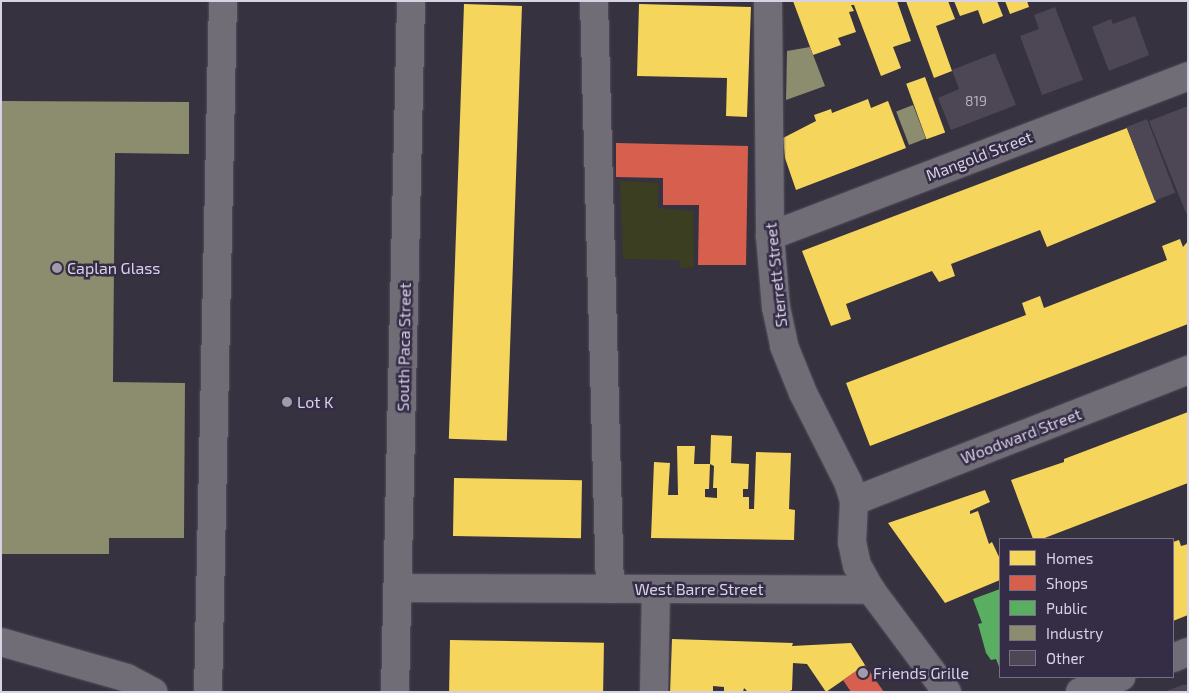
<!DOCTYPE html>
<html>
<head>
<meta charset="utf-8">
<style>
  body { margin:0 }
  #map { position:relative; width:1189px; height:693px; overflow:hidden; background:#373240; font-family:"Exo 2",sans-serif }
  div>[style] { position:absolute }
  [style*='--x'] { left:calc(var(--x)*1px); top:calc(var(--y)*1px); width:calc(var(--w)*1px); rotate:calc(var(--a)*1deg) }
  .green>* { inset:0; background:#3c3e22 }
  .homes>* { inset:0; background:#f6d55c; transform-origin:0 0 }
  .shops>* { inset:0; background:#d6604d }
  .public>* { inset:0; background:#5aae61 }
  .industry>* { inset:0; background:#8c8c6e; transform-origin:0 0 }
  .building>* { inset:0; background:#4c4655; transform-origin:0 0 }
  .roads { filter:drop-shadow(0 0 1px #54505c) drop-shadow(0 0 1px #54505c) }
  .minor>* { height:28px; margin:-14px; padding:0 14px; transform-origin:14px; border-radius:14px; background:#706d77 }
  .dots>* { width:14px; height:14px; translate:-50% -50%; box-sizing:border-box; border:2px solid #352c46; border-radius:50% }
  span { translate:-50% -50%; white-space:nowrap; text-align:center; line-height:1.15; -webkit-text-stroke:5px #352c46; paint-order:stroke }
  .number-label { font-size:14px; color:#b5b0c0 }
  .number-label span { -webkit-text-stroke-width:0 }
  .street-label { font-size:16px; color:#d8d3e4 }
  .poi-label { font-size:16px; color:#d8d3e4 }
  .left { translate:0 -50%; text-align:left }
  .frame { position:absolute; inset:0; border:2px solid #d8d3e4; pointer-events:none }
  .legend { position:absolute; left:999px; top:538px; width:175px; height:140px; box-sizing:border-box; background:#352c46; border:1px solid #766f85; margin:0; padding:6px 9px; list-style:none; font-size:15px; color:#d8d3e4 }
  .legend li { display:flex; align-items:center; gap:10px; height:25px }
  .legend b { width:25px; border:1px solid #766f85 }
</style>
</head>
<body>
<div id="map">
  <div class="green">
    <div style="clip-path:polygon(620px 181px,658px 183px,658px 208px,693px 211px,694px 267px,681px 268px,679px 260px,623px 259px)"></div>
  </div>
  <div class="homes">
    <div style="clip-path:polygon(793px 1px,897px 1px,911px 41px,893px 47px,901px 68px,881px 76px,854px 5px,851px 5px,854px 11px,849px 12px,856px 32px,838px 38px,841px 45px,813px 55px)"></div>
    <div style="clip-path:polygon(906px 1px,948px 1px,955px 19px,936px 26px,952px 71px,934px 78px)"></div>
    <div style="clip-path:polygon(954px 1px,997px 1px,1003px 16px,983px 24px,978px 10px,960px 16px)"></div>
    <div style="clip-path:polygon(1005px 1px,1027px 1px,1029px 7px,1010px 14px)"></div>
    <div style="left:464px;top:4px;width:58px;height:435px;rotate:2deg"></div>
    <div style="clip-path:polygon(639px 4px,751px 7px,747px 117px,726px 116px,727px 78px,637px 76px)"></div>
    <div style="left:925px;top:77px;width:59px;height:20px;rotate:70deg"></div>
    <div style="clip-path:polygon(868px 99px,871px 108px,888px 101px,906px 148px,796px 190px,785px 158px,783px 138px,816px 121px,814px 115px,831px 109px,832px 113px)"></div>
    <div style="clip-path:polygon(1127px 128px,1156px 202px,1047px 247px,1040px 230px,951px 264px,955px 276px,939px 282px,932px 271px,846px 304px,851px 319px,831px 326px,802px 251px)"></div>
    <div style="clip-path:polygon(1180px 239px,1183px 247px,1188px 241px,1188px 324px,870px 446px,846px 383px,1026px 315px,1022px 303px,1040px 296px,1044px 308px,1167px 260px,1162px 246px)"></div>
    <div style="clip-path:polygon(1188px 412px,1188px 483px,1042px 539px,1033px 539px,1011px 480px,1064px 462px,1064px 459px)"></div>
    <div style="clip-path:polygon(evenodd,711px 435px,732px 436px,731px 463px,749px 464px,748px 489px,743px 489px,743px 497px,749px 497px,749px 509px,754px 509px,756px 452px,791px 453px,789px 509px,795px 510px,794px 540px,651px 538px,654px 462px,670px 463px,668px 495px,678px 495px,677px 446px,695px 446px,694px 464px,710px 464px,711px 435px,710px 464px,714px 466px,713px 488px,717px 488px,717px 498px,705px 497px,705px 489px,709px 489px,710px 464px)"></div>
    <div style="left:454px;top:478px;width:128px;height:58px;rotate:1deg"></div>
    <div style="clip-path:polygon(985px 490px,990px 502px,970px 511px,970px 514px,978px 511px,989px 544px,992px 542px,1000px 559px,1000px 580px,945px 603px,888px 523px)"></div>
    <div style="clip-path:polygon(1179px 540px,1181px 546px,1188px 544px,1188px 615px,1173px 621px,1173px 542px)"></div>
    <div style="clip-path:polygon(672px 639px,793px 643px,792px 646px,851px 643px,865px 665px,826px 692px,807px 664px,793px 663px,792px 690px,787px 692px,748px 692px,744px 688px,743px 692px,724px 692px,724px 687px,713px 686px,713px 692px,670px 692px)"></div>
    <div style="left:450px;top:640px;width:154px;height:52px;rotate:1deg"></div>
  </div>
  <div class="shops">
    <div style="clip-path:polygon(616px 143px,748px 146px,746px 265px,698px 265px,699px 205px,663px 205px,663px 178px,616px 177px)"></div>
    <div style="clip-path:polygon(865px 665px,884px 692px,851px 692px,843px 680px)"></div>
  </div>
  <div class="public">
    <div style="clip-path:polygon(1000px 589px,1000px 669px,996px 659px,991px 660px,986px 653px,978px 624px,982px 623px,973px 599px)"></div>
  </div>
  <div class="industry">
    <div style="clip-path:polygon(810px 47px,825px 86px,786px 100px,787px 51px)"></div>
    <div style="clip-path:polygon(1px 101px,189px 102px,189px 154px,115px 153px,113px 382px,185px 383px,184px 538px,109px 538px,109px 554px,1px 554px)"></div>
    <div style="left:913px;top:105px;width:36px;height:18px;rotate:69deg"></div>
  </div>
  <div class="building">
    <div style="clip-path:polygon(1055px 7px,1083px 80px,1042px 95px,1020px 36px,1039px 29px,1034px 15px)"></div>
    <div style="clip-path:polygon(1135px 16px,1149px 55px,1109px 71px,1092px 27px,1111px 19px,1113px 24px)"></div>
    <div style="clip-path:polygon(995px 53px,1016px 105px,951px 130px,938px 98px,959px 89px,952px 70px)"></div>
    <div style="clip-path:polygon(1188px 106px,1188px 212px,1186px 213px,1149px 121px)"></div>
    <div style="left:1147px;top:119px;width:79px;height:22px;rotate:69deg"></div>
    <div style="clip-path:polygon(1182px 685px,1188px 685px,1188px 692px,1164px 692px)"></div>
  </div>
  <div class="roads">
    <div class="minor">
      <div style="--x:594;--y:1;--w:588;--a:88.44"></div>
      <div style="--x:768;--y:1;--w:235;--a:89.5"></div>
      <div style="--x:770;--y:236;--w:71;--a:85.2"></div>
      <div style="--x:776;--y:307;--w:40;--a:78"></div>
      <div style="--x:784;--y:346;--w:51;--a:68"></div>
      <div style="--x:803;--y:393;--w:100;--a:63.2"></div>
      <div style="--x:848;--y:482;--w:20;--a:72"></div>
      <div style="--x:854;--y:501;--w:41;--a:92.8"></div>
      <div style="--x:852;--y:542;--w:24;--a:78"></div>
      <div style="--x:857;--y:565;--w:29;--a:61"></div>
      <div style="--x:770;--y:236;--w:448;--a:-20.9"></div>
      <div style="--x:854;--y:501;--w:359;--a:-21.4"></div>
      <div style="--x:399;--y:588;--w:472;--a:0.2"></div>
      <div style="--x:871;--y:590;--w:127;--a:53.3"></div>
      <div style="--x:1;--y:642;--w:131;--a:15.9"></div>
      <div style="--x:127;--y:678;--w:30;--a:28"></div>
      <div style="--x:1173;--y:658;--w:16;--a:-22"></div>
      <div style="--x:208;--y:692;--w:691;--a:-88.76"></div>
      <div style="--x:395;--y:692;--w:691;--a:-88.67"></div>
      <div style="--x:654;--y:692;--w:103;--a:-88.9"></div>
      <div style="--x:1080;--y:692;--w:44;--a:-20.1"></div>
    </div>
  </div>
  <div class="dots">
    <div style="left:57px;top:268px;background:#a09bab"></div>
    <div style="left:287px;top:402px;background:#a09bab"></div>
    <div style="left:863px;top:673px;background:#a09bab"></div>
  </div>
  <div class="number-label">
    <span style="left:976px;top:101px">819</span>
  </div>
  <div class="street-label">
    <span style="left:979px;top:156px;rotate:-21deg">Mangold Street</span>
    <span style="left:776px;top:275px;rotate:-96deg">Sterrett Street</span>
    <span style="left:404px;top:347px;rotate:-89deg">South Paca Street</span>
    <span style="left:1021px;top:436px;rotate:-21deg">Woodward Street</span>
    <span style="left:699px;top:589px">West Barre Street</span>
  </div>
  <div class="poi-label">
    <span class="left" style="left:67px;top:268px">Caplan Glass</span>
    <span class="left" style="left:297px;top:402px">Lot K</span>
    <span class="left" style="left:873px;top:673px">Friends Grille</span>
  </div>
  <div class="frame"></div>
  <ul class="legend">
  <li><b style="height:14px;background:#f6d55c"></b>Homes</li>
  <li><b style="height:14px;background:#d6604d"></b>Shops</li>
  <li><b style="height:14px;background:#5aae61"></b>Public</li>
  <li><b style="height:14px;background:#8c8c6e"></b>Industry</li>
  <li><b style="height:14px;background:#4c4655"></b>Other</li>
  </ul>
</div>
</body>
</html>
